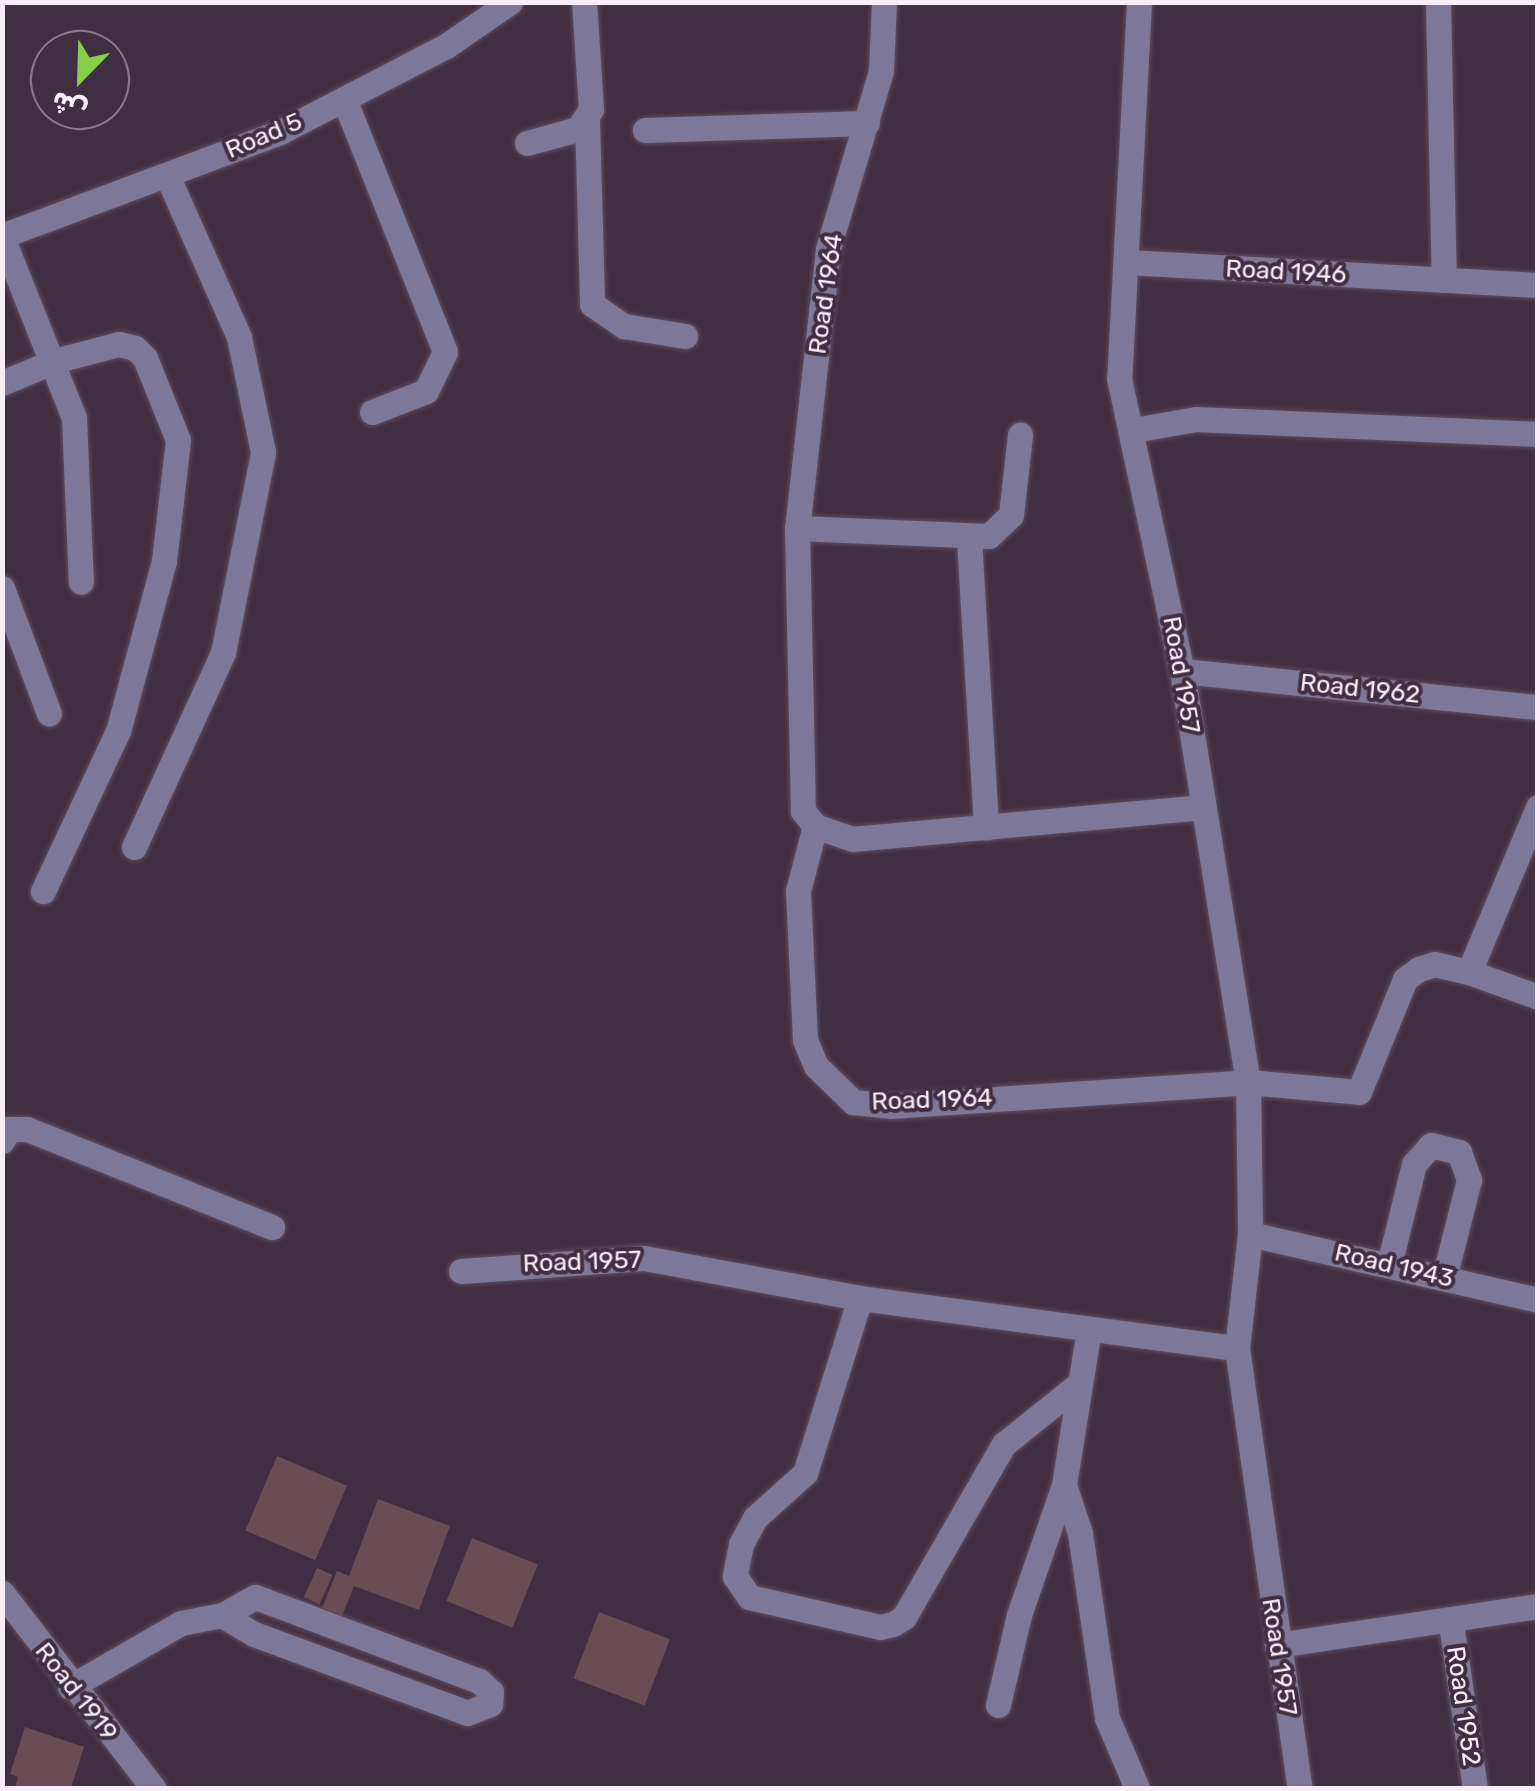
<!DOCTYPE html>
<html>
<head>
<meta charset="utf-8">
<style>
  body { margin:0 }
  #map { position:relative; width:1540px; height:1791px; overflow:hidden; background:#422e42; font-family:Rubik,"Noto Naskh Arabic",sans-serif }
  div>[style] { position:absolute }
  [style*='--x'] { left:calc(var(--x)*1px); top:calc(var(--y)*1px); width:calc(var(--w)*1px); rotate:calc(var(--a)*1deg) }
  .building>* { inset:0; background:#6a4c55; transform-origin:0 0 }
  .roads { filter:drop-shadow(0 0 2px #5f4d5f) drop-shadow(0 0 2px #5f4d5f) }
  .minor>* { height:25px; margin:-12.5px; padding:0 12.5px; transform-origin:12.5px; border-radius:12.5px; background:#7d7897 }
  span { translate:-50% -50%; white-space:nowrap; text-align:center; line-height:1.15; -webkit-text-stroke:8px #422e42; paint-order:stroke }
  .street-label { font-size:25px; color:#faedfa }
  .frame { position:absolute; inset:0; border:5px solid #faedfa; pointer-events:none }
  .north { position:absolute; left:30px; top:30px; width:100px; height:100px; box-sizing:border-box; background:#422e42; border:2px solid #8c7a8c; border-radius:50%; rotate:203deg; font-size:28px; font-weight:700; line-height:40px; text-align:center; color:#faedfa }
  .north::after { content:''; display:block; margin:auto; width:35px; height:45px; background:#87cf4a; clip-path:polygon(50% 0,100% 100%,50% 72%,0 100%) }
</style>
</head>
<body>
<div id="map">
  <div class="building">
    <div style="left:277px;top:1456px;width:76px;height:81px;rotate:23deg"></div>
    <div style="clip-path:polygon(378px 1499px,450px 1526px,419px 1610px,354px 1586px,342px 1616px,322px 1608px,337px 1571px,349px 1576px)"></div>
    <div style="left:472px;top:1538px;width:71px;height:68px;rotate:22deg"></div>
    <div style="left:317px;top:1568px;width:17px;height:32px;rotate:24deg"></div>
    <div style="left:599px;top:1612px;width:76px;height:71px;rotate:21deg"></div>
    <div style="clip-path:polygon(25px 1727px,84px 1747px,71px 1788px,15px 1788px,18px 1777px,10px 1774px)"></div>
  </div>
  <div class="roads">
    <div class="minor">
      <div style="--x:884;--y:2;--w:69;--a:92.5"></div>
      <div style="--x:881;--y:71;--w:186;--a:106.6"></div>
      <div style="--x:828;--y:249;--w:281;--a:96.3"></div>
      <div style="--x:797;--y:528;--w:283;--a:88.8"></div>
      <div style="--x:803;--y:811;--w:19;--a:51"></div>
      <div style="--x:815;--y:826;--w:39;--a:19"></div>
      <div style="--x:852;--y:839;--w:353;--a:-5.2"></div>
      <div style="--x:1139;--y:2;--w:377;--a:93"></div>
      <div style="--x:1119;--y:378;--w:300;--a:77.9"></div>
      <div style="--x:1182;--y:671;--w:416;--a:80.9"></div>
      <div style="--x:1248;--y:1082;--w:152;--a:89.2"></div>
      <div style="--x:1250;--y:1234;--w:115;--a:96.5"></div>
      <div style="--x:1237;--y:1348;--w:444;--a:81.9"></div>
      <div style="--x:1438;--y:2;--w:278;--a:88.8"></div>
      <div style="--x:344;--y:99;--w:272;--a:68.2"></div>
      <div style="--x:445;--y:352;--w:43;--a:116"></div>
      <div style="--x:426;--y:391;--w:58;--a:158.7"></div>
      <div style="--x:587;--y:120;--w:184;--a:88.4"></div>
      <div style="--x:592;--y:304;--w:39;--a:35"></div>
      <div style="--x:624;--y:326;--w:62;--a:9.3"></div>
      <div style="--x:645;--y:130;--w:222;--a:-1.8"></div>
      <div style="--x:527;--y:143;--w:53;--a:-15.4"></div>
      <div style="--x:578;--y:129;--w:24;--a:-57"></div>
      <div style="--x:591;--y:109;--w:107;--a:-93.7"></div>
      <div style="--x:2;--y:236;--w:297;--a:-20.5"></div>
      <div style="--x:280;--y:132;--w:187;--a:-27.4"></div>
      <div style="--x:446;--y:46;--w:78;--a:-34.5"></div>
      <div style="--x:2;--y:237;--w:195;--a:68.3"></div>
      <div style="--x:74;--y:418;--w:164;--a:87.6"></div>
      <div style="--x:1127;--y:262;--w:412;--a:3.2"></div>
      <div style="--x:2;--y:383;--w:56;--a:-22.9"></div>
      <div style="--x:54;--y:361;--w:67;--a:-14.7"></div>
      <div style="--x:119;--y:344;--w:16;--a:14"></div>
      <div style="--x:135;--y:348;--w:14;--a:45"></div>
      <div style="--x:145;--y:358;--w:88;--a:68.1"></div>
      <div style="--x:178;--y:440;--w:122;--a:96.6"></div>
      <div style="--x:164;--y:561;--w:176;--a:105.1"></div>
      <div style="--x:118;--y:731;--w:177;--a:115.1"></div>
      <div style="--x:1133;--y:430;--w:64;--a:-9.9"></div>
      <div style="--x:1196;--y:419;--w:342;--a:2.5"></div>
      <div style="--x:797;--y:528;--w:192;--a:2.4"></div>
      <div style="--x:989;--y:536;--w:30;--a:-44"></div>
      <div style="--x:1011;--y:515;--w:81;--a:-83.6"></div>
      <div style="--x:969;--y:539;--w:289;--a:86.6"></div>
      <div style="--x:2;--y:588;--w:134;--a:69.5"></div>
      <div style="--x:1182;--y:671;--w:358;--a:5.8"></div>
      <div style="--x:815;--y:826;--w:67;--a:104.7"></div>
      <div style="--x:798;--y:891;--w:149;--a:87.3"></div>
      <div style="--x:805;--y:1040;--w:28;--a:67"></div>
      <div style="--x:816;--y:1066;--w:52;--a:44.2"></div>
      <div style="--x:853;--y:1102;--w:37;--a:6"></div>
      <div style="--x:890;--y:1106;--w:359;--a:-3.8"></div>
      <div style="--x:1248;--y:1082;--w:111;--a:5.1"></div>
      <div style="--x:1359;--y:1092;--w:122;--a:-67.8"></div>
      <div style="--x:1405;--y:979;--w:17;--a:-36"></div>
      <div style="--x:1419;--y:969;--w:16;--a:-18"></div>
      <div style="--x:1434;--y:964;--w:36;--a:13"></div>
      <div style="--x:1469;--y:972;--w:73;--a:19.9"></div>
      <div style="--x:134;--y:847;--w:213;--a:-65.4"></div>
      <div style="--x:223;--y:653;--w:205;--a:-78.7"></div>
      <div style="--x:263;--y:452;--w:117;--a:-101.8"></div>
      <div style="--x:239;--y:337;--w:177;--a:-114"></div>
      <div style="--x:1469;--y:972;--w:179;--a:-67.3"></div>
      <div style="--x:2;--y:1141;--w:14;--a:-60"></div>
      <div style="--x:9;--y:1129;--w:18;--a:0"></div>
      <div style="--x:27;--y:1129;--w:264;--a:21.8"></div>
      <div style="--x:1250;--y:1234;--w:295;--a:12.9"></div>
      <div style="--x:1389;--y:1265;--w:104;--a:-76.1"></div>
      <div style="--x:1414;--y:1164;--w:25;--a:-48"></div>
      <div style="--x:1431;--y:1145;--w:29;--a:14"></div>
      <div style="--x:1459;--y:1152;--w:30;--a:70"></div>
      <div style="--x:1469;--y:1180;--w:101;--a:104.3"></div>
      <div style="--x:461;--y:1271;--w:183;--a:-4.1"></div>
      <div style="--x:644;--y:1258;--w:220;--a:10.5"></div>
      <div style="--x:860;--y:1298;--w:380;--a:7.6"></div>
      <div style="--x:860;--y:1298;--w:183;--a:107.4"></div>
      <div style="--x:805;--y:1473;--w:67;--a:138"></div>
      <div style="--x:755;--y:1518;--w:30;--a:118"></div>
      <div style="--x:741;--y:1544;--w:33;--a:101"></div>
      <div style="--x:735;--y:1576;--w:25;--a:56"></div>
      <div style="--x:749;--y:1597;--w:134;--a:12.9"></div>
      <div style="--x:880;--y:1627;--w:13;--a:-13"></div>
      <div style="--x:893;--y:1624;--w:13;--a:-32"></div>
      <div style="--x:904;--y:1617;--w:200;--a:-60"></div>
      <div style="--x:1004;--y:1444;--w:96;--a:-38.7"></div>
      <div style="--x:1064;--y:1485;--w:51;--a:71.6"></div>
      <div style="--x:1080;--y:1533;--w:187;--a:81.7"></div>
      <div style="--x:1107;--y:1718;--w:76;--a:66.8"></div>
      <div style="--x:2;--y:1593;--w:247;--a:52.2"></div>
      <div style="--x:1451;--y:1624;--w:166;--a:81.7"></div>
      <div style="--x:1277;--y:1645;--w:264;--a:-8.5"></div>
      <div style="--x:70;--y:1687;--w:128;--a:-30"></div>
      <div style="--x:181;--y:1623;--w:42;--a:-11"></div>
      <div style="--x:222;--y:1615;--w:37;--a:31"></div>
      <div style="--x:254;--y:1634;--w:227;--a:20.3"></div>
      <div style="--x:467;--y:1713;--w:25;--a:-21"></div>
      <div style="--x:490;--y:1704;--w:12;--a:-85"></div>
      <div style="--x:491;--y:1692;--w:16;--a:-137"></div>
      <div style="--x:479;--y:1681;--w:239;--a:-159.4"></div>
      <div style="--x:255;--y:1597;--w:38;--a:151"></div>
      <div style="--x:998;--y:1705;--w:92;--a:-76.9"></div>
      <div style="--x:1019;--y:1615;--w:138;--a:-70.9"></div>
      <div style="--x:1064;--y:1485;--w:158;--a:-80.9"></div>
    </div>
  </div>
  <div class="street-label">
    <span style="left:264px;top:136px;rotate:-23deg">Road 5</span>
    <span style="left:1286px;top:272px;rotate:3deg">Road 1946</span>
    <span style="left:826px;top:294px;rotate:-82deg">Road 1964</span>
    <span style="left:1181px;top:675px;rotate:80deg">Road 1957</span>
    <span style="left:1360px;top:689px;rotate:6deg">Road 1962</span>
    <span style="left:932px;top:1100px;rotate:-2deg">Road 1964</span>
    <span style="left:582px;top:1262px;rotate:-2deg">Road 1957</span>
    <span style="left:1394px;top:1266px;rotate:13deg">Road 1943</span>
    <span style="left:1279px;top:1657px;rotate:81deg">Road 1957</span>
    <span style="left:76px;top:1692px;rotate:52deg">Road 1919</span>
    <span style="left:1463px;top:1706px;rotate:82deg">Road 1952</span>
  </div>
  <div class="frame"></div>
  <div class="north">ش</div>
</div>
</body>
</html>
